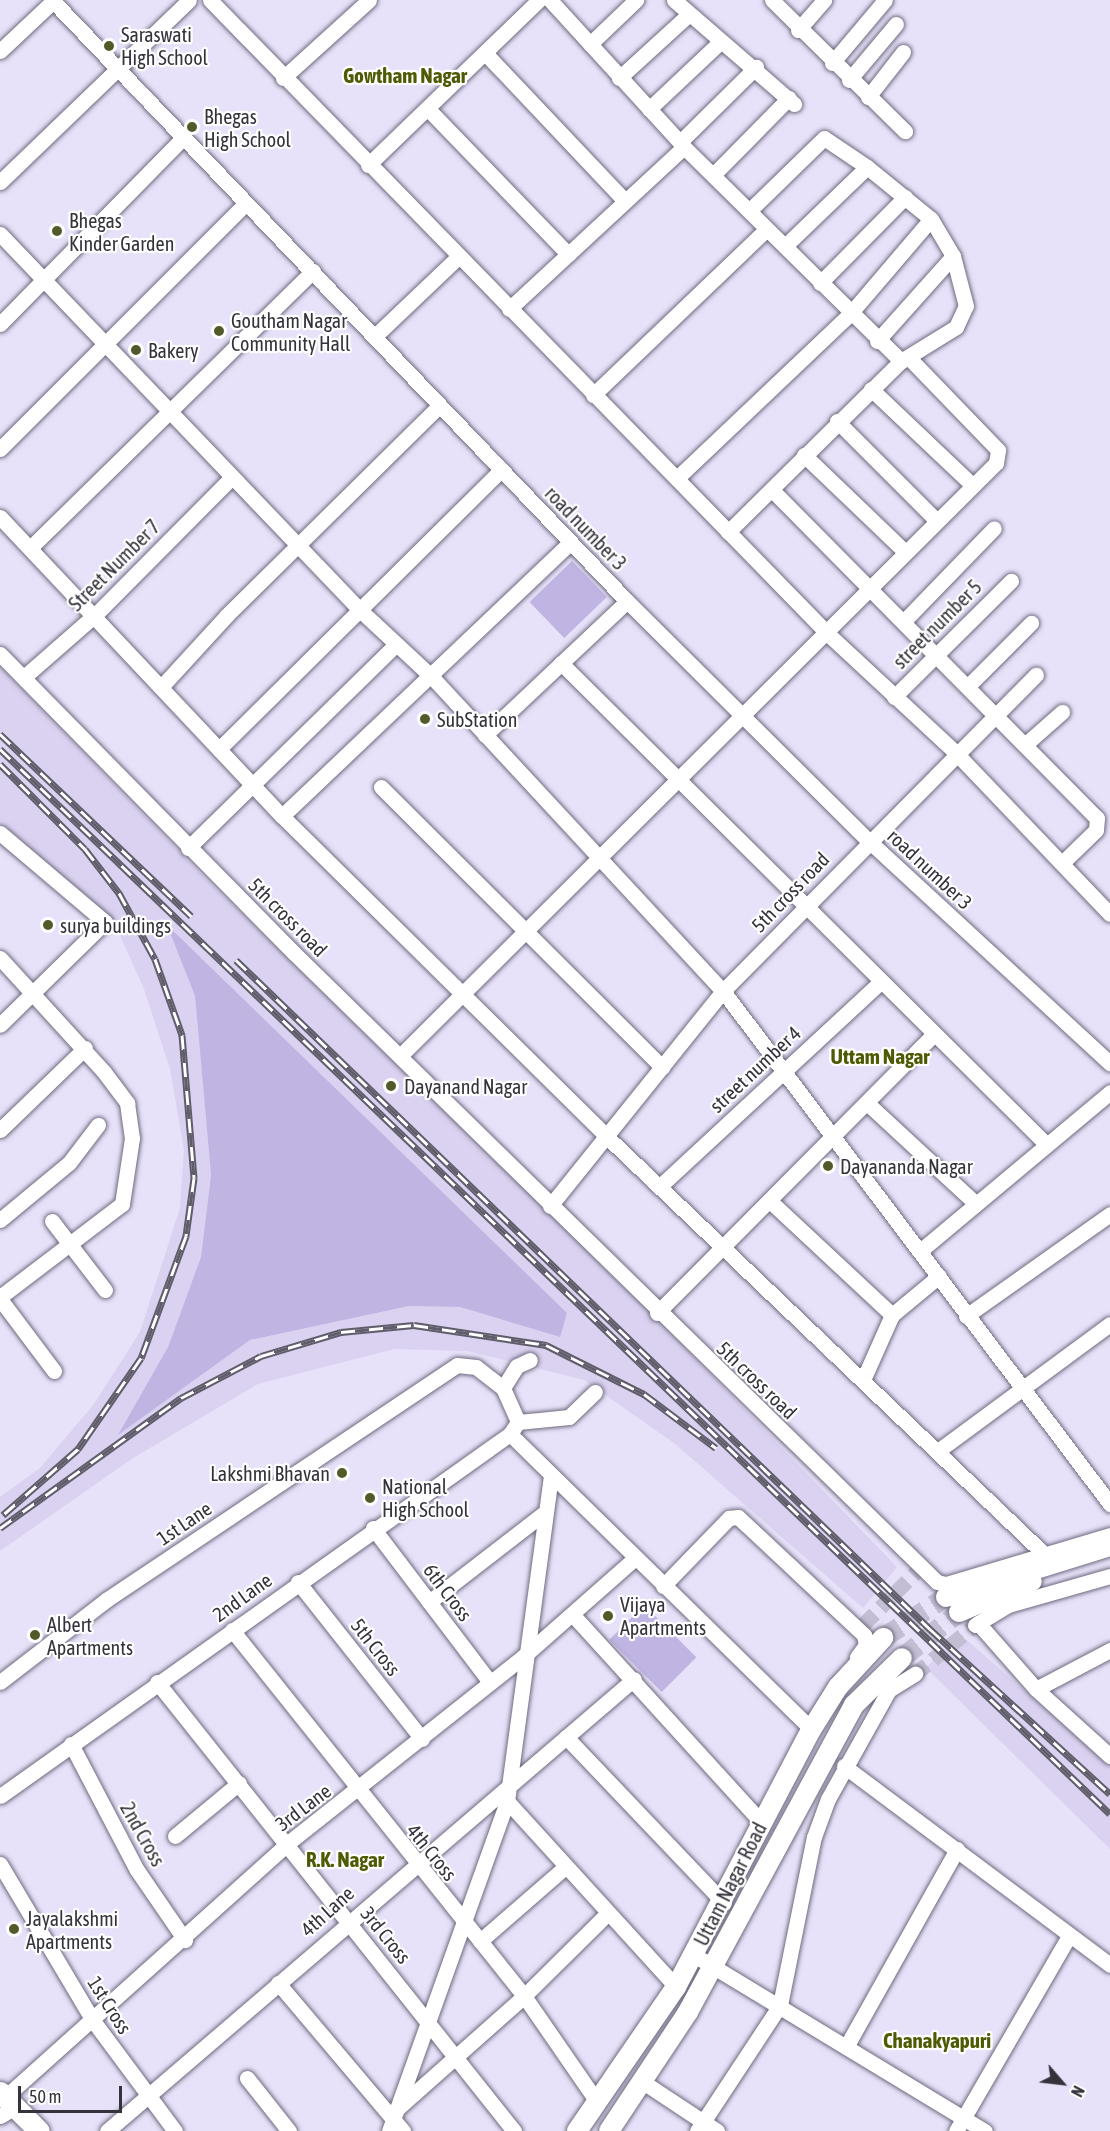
<!DOCTYPE html>
<html>
<head>
<meta charset="utf-8">
<style>
  body { margin:0 }
  #map { position:relative; width:1110px; height:2131px; overflow:hidden; background:#e7e1f9; font-family:"Asap Condensed",sans-serif }
  div>[style] { position:absolute }
  [style*='--x'] { left:calc(var(--x)*1px); top:calc(var(--y)*1px); width:calc(var(--w)*1px); rotate:calc(var(--a)*1deg) }
  .built>* { inset:0; background:#dad2f0 }
  .green>* { inset:0; background:#c0b4e3; transform-origin:0 0 }
  .minor-tunnel>* { height:15px; margin-top:-7.5px; transform-origin:0; background:repeating-linear-gradient(90deg,#c3bed3 0 15px,transparent 0 23px) }
  .tertiary-tunnel>* { height:20px; margin-top:-10px; transform-origin:0; background:repeating-linear-gradient(90deg,#c3bed3 0 20px,transparent 0 30px) }
  .roads { filter:drop-shadow(0 0 2px #6f6a7f) drop-shadow(0 0 2px #6f6a7f) }
  .minor>* { height:15px; margin:-7.5px; padding:0 7.5px; transform-origin:7.5px; border-radius:7.5px; background:#fff }
  .tertiary>* { height:20px; margin:-10px; padding:0 10px; transform-origin:10px; border-radius:10px; background:#fff }
  .secondary>* { height:21px; margin:-10.5px; padding:0 10.5px; transform-origin:10.5px; border-radius:10.5px; background:#fff }
  .rail>* { height:7px; margin-top:-3.5px; transform-origin:0; background:repeating-linear-gradient(90deg,#fff 0 14px,#605d6a 0 28px); box-sizing:border-box; border-block:2px solid #605d6a }
  .dots>* { width:16px; height:16px; translate:-50% -50%; box-sizing:border-box; border:3px solid #fff; border-radius:50% }
  span { translate:-50% -50%; white-space:nowrap; text-align:center; line-height:1.15; -webkit-text-stroke:4.5px #fff; paint-order:stroke }
  .poi-label { font-size:20px; color:#34323b }
  .left { translate:0 -50%; text-align:left }
  .right { translate:-100% -50%; text-align:right }
  .street-label { font-size:20px; color:#34323b }
  .neighbourhood-label { font-size:21px; color:#505a05; font-weight:700 }
  .north { position:absolute; left:1032px; top:2053px; width:60px; height:60px; -webkit-text-stroke:4px #fff; paint-order:stroke; rotate:118deg; font-size:16px; font-weight:700; line-height:24px; text-align:center; color:#34323b }
  .north::after { content:''; display:block; margin:auto; width:21px; height:27px; background:#34323b; clip-path:polygon(50% 0,100% 100%,50% 72%,0 100%) }
  .scale { position:absolute; left:18px; top:2086px; width:104px; height:27px; box-sizing:border-box; border:3px solid #34323b; border-top:0; padding-left:8px; font-size:18px; line-height:21px; white-space:nowrap; color:#34323b; -webkit-text-stroke:4px #fff; paint-order:stroke }
</style>
</head>
<body>
<div id="map">
  <div class="built">
    <div style="clip-path:polygon(evenodd,0 667px,207px 880px,671px 1333px,897px 1567px,863px 1608px,674px 1443px,584px 1380px,468px 1351px,394px 1349px,258px 1384px,133px 1458px,0 1551px,0 1497px,40px 1468px,94px 1404px,140px 1332px,180px 1208px,184px 1150px,170px 1069px,144px 989px,113px 920px,0 824px,0 667px,168px 927px,559px 1337px,460px 1307px,409px 1306px,250px 1340px,119px 1434px,168px 1347px,201px 1257px,211px 1175px,195px 996px,168px 927px)"></div>
    <div style="clip-path:polygon(960px 1634px,1110px 1766px,1110px 1849px,926px 1668px)"></div>
  </div>
  <div class="green">
    <div style="left:572px;top:561px;width:50px;height:59px;rotate:46deg"></div>
    <div style="clip-path:polygon(167px 925px,567px 1313px,560px 1337px,460px 1307px,409px 1306px,250px 1340px,118px 1435px,168px 1347px,201px 1257px,211px 1175px,195px 996px)"></div>
    <div style="left:644px;top:1605px;width:74px;height:49px;rotate:45deg"></div>
  </div>
  <div class="minor-tunnel">
    <div style="--x:864;--y:1624;--w:78;--a:-45"></div>
    <div style="--x:915;--y:1674;--w:77;--a:-39.2"></div>
  </div>
  <div class="tertiary-tunnel">
    <div style="--x:883;--y:1638;--w:75;--a:-33.1"></div>
    <div style="--x:902;--y:1658;--w:73;--a:-38.9"></div>
  </div>
  <div class="roads">
    <div class="minor">
      <div style="--x:52;--y:0;--w:832;--a:46.27"></div>
      <div style="--x:627;--y:601;--w:341;--a:44.8"></div>
      <div style="--x:869;--y:841;--w:328;--a:42.7"></div>
      <div style="--x:210;--y:0;--w:884;--a:45.73"></div>
      <div style="--x:827;--y:633;--w:175;--a:42.9"></div>
      <div style="--x:955;--y:752;--w:224;--a:46.3"></div>
      <div style="--x:550;--y:0;--w:199;--a:47.6"></div>
      <div style="--x:684;--y:147;--w:305;--a:44.6"></div>
      <div style="--x:674;--y:0;--w:159;--a:40.9"></div>
      <div style="--x:772;--y:0;--w:187;--a:44.6"></div>
      <div style="--x:798;--y:30;--w:40;--a:-49"></div>
      <div style="--x:590;--y:44;--w:64;--a:-43.7"></div>
      <div style="--x:0;--y:51;--w:73;--a:-43.3"></div>
      <div style="--x:486;--y:54;--w:202;--a:46.6"></div>
      <div style="--x:832;--y:63;--w:82;--a:-49.9"></div>
      <div style="--x:283;--y:78;--w:116;--a:-42.2"></div>
      <div style="--x:619;--y:78;--w:95;--a:-42.4"></div>
      <div style="--x:849;--y:80;--w:73;--a:-50"></div>
      <div style="--x:868;--y:97;--w:57;--a:-52.1"></div>
      <div style="--x:428;--y:109;--w:202;--a:46"></div>
      <div style="--x:649;--y:109;--w:98;--a:-43.3"></div>
      <div style="--x:680;--y:142;--w:107;--a:-44.6"></div>
      <div style="--x:368;--y:165;--w:238;--a:-44"></div>
      <div style="--x:713;--y:175;--w:108;--a:-45.4"></div>
      <div style="--x:0;--y:182;--w:262;--a:-43.9"></div>
      <div style="--x:750;--y:210;--w:103;--a:-44.2"></div>
      <div style="--x:824;--y:138;--w:52;--a:34"></div>
      <div style="--x:0;--y:234;--w:521;--a:46.25"></div>
      <div style="--x:360;--y:610;--w:97;--a:42.9"></div>
      <div style="--x:431;--y:676;--w:430;--a:47.2"></div>
      <div style="--x:723;--y:991;--w:643;--a:52.97"></div>
      <div style="--x:820;--y:283;--w:121;--a:-45.3"></div>
      <div style="--x:509;--y:309;--w:238;--a:-42.8"></div>
      <div style="--x:0;--y:324;--w:258;--a:-45.5"></div>
      <div style="--x:375;--y:336;--w:115;--a:-43.6"></div>
      <div style="--x:877;--y:341;--w:114;--a:-48.2"></div>
      <div style="--x:871;--y:389;--w:139;--a:43.5"></div>
      <div style="--x:593;--y:395;--w:240;--a:-43.7"></div>
      <div style="--x:837;--y:421;--w:141;--a:45"></div>
      <div style="--x:0;--y:449;--w:346;--a:-45"></div>
      <div style="--x:804;--y:455;--w:139;--a:43.8"></div>
      <div style="--x:677;--y:478;--w:237;--a:-43.5"></div>
      <div style="--x:849;--y:315;--w:126;--a:-49.5"></div>
      <div style="--x:772;--y:490;--w:462;--a:45.3"></div>
      <div style="--x:1097;--y:818;--w:12;--a:95"></div>
      <div style="--x:1096;--y:830;--w:46;--a:135.9"></div>
      <div style="--x:0;--y:517;--w:411;--a:46.7"></div>
      <div style="--x:282;--y:816;--w:454;--a:44.6"></div>
      <div style="--x:605;--y:1135;--w:607;--a:43.66"></div>
      <div style="--x:728;--y:532;--w:243;--a:-44.7"></div>
      <div style="--x:901;--y:361;--w:65;--a:-31.7"></div>
      <div style="--x:956;--y:327;--w:23;--a:-65"></div>
      <div style="--x:966;--y:306;--w:52;--a:-104.6"></div>
      <div style="--x:953;--y:256;--w:43;--a:-120.7"></div>
      <div style="--x:931;--y:219;--w:82;--a:-140.9"></div>
      <div style="--x:867;--y:167;--w:114;--a:136.1"></div>
      <div style="--x:30;--y:548;--w:396;--a:-44.4"></div>
      <div style="--x:904;--y:621;--w:129;--a:-45.9"></div>
      <div style="--x:0;--y:654;--w:419;--a:45.5"></div>
      <div style="--x:294;--y:953;--w:899;--a:44.37"></div>
      <div style="--x:937;--y:1582;--w:9;--a:13"></div>
      <div style="--x:946;--y:1584;--w:171;--a:-16.6"></div>
      <div style="--x:561;--y:663;--w:682;--a:44.76"></div>
      <div style="--x:24;--y:677;--w:96;--a:-41.2"></div>
      <div style="--x:96;--y:614;--w:192;--a:-45.2"></div>
      <div style="--x:969;--y:685;--w:88;--a:-45"></div>
      <div style="--x:162;--y:686;--w:96;--a:-47.5"></div>
      <div style="--x:227;--y:615;--w:298;--a:-44.6"></div>
      <div style="--x:894;--y:697;--w:165;--a:-44.8"></div>
      <div style="--x:485;--y:735;--w:195;--a:-43.3"></div>
      <div style="--x:1027;--y:743;--w:47;--a:-41.5"></div>
      <div style="--x:219;--y:749;--w:397;--a:-44.7"></div>
      <div style="--x:381;--y:787;--w:397;--a:44.9"></div>
      <div style="--x:282;--y:816;--w:398;--a:-43.5"></div>
      <div style="--x:0;--y:833;--w:138;--a:40.3"></div>
      <div style="--x:105;--y:922;--w:147;--a:135.6"></div>
      <div style="--x:188;--y:848;--w:290;--a:-44.4"></div>
      <div style="--x:0;--y:958;--w:154;--a:47.6"></div>
      <div style="--x:104;--y:1072;--w:39;--a:53"></div>
      <div style="--x:127;--y:1103;--w:35;--a:82"></div>
      <div style="--x:132;--y:1138;--w:67;--a:98.6"></div>
      <div style="--x:122;--y:1204;--w:153;--a:142.7"></div>
      <div style="--x:400;--y:1056;--w:841;--a:-44.86"></div>
      <div style="--x:996;--y:463;--w:13;--a:-81"></div>
      <div style="--x:998;--y:450;--w:125;--a:-134"></div>
      <div style="--x:867;--y:1103;--w:144;--a:42.8"></div>
      <div style="--x:0;--y:1130;--w:118;--a:-44"></div>
      <div style="--x:659;--y:1187;--w:301;--a:-42.8"></div>
      <div style="--x:771;--y:1202;--w:166;--a:43"></div>
      <div style="--x:550;--y:1206;--w:276;--a:-51.2"></div>
      <div style="--x:723;--y:991;--w:445;--a:-45.3"></div>
      <div style="--x:0;--y:1220;--w:89;--a:-39.6"></div>
      <div style="--x:69;--y:1163;--w:48;--a:-52.7"></div>
      <div style="--x:52;--y:1221;--w:87;--a:52.5"></div>
      <div style="--x:920;--y:1251;--w:248;--a:-39.9"></div>
      <div style="--x:0;--y:1299;--w:90;--a:53.1"></div>
      <div style="--x:657;--y:1313;--w:393;--a:-45.2"></div>
      <div style="--x:966;--y:1316;--w:176;--a:-35.3"></div>
      <div style="--x:863;--y:1380;--w:71;--a:-66"></div>
      <div style="--x:892;--y:1315;--w:61;--a:-39.7"></div>
      <div style="--x:503;--y:1388;--w:26;--a:-58"></div>
      <div style="--x:517;--y:1366;--w:14;--a:-25"></div>
      <div style="--x:518;--y:1422;--w:51;--a:-5.6"></div>
      <div style="--x:569;--y:1417;--w:36;--a:-44"></div>
      <div style="--x:510;--y:1434;--w:417;--a:44.4"></div>
      <div style="--x:939;--y:1450;--w:212;--a:-36.4"></div>
      <div style="--x:373;--y:1528;--w:192;--a:52.8"></div>
      <div style="--x:298;--y:1582;--w:200;--a:51.7"></div>
      <div style="--x:663;--y:1586;--w:95;--a:-45.9"></div>
      <div style="--x:729;--y:1518;--w:9;--a:-6"></div>
      <div style="--x:738;--y:1517;--w:173;--a:43.1"></div>
      <div style="--x:864;--y:1635;--w:10;--a:79"></div>
      <div style="--x:866;--y:1645;--w:15;--a:127"></div>
      <div style="--x:429;--y:1602;--w:144;--a:-37.7"></div>
      <div style="--x:572;--y:1614;--w:281;--a:47.7"></div>
      <div style="--x:978;--y:1623;--w:88;--a:48.7"></div>
      <div style="--x:1036;--y:1689;--w:100;--a:42.2"></div>
      <div style="--x:975;--y:1625;--w:39;--a:-31"></div>
      <div style="--x:1008;--y:1605;--w:106;--a:-15.9"></div>
      <div style="--x:232;--y:1630;--w:468;--a:51.4"></div>
      <div style="--x:524;--y:1996;--w:129;--a:55.4"></div>
      <div style="--x:0;--y:1682;--w:134;--a:-37.7"></div>
      <div style="--x:106;--y:1600;--w:422;--a:-33.8"></div>
      <div style="--x:457;--y:1365;--w:19;--a:6"></div>
      <div style="--x:476;--y:1367;--w:34;--a:38"></div>
      <div style="--x:503;--y:1388;--w:37;--a:66"></div>
      <div style="--x:518;--y:1422;--w:14;--a:124"></div>
      <div style="--x:510;--y:1434;--w:625;--a:144.63"></div>
      <div style="--x:157;--y:1682;--w:574;--a:51.51"></div>
      <div style="--x:1036;--y:1689;--w:84;--a:-27.8"></div>
      <div style="--x:566;--y:1737;--w:229;--a:46.4"></div>
      <div style="--x:71;--y:1744;--w:142;--a:62.4"></div>
      <div style="--x:137;--y:1870;--w:85;--a:55.6"></div>
      <div style="--x:844;--y:1766;--w:332;--a:36.8"></div>
      <div style="--x:507;--y:1801;--w:251;--a:47.7"></div>
      <div style="--x:175;--y:1836;--w:83;--a:-39.6"></div>
      <div style="--x:0;--y:1864;--w:184;--a:59.3"></div>
      <div style="--x:94;--y:2022;--w:136;--a:53.4"></div>
      <div style="--x:480;--y:1941;--w:113;--a:-41"></div>
      <div style="--x:694;--y:1955;--w:340;--a:31.2"></div>
      <div style="--x:278;--y:1983;--w:194;--a:49.8"></div>
      <div style="--x:846;--y:2047;--w:227;--a:-60.7"></div>
      <div style="--x:247;--y:2078;--w:68;--a:51.6"></div>
      <div style="--x:643;--y:2082;--w:89;--a:33.5"></div>
      <div style="--x:4;--y:2098;--w:382;--a:-41.9"></div>
      <div style="--x:288;--y:1843;--w:301;--a:-38.4"></div>
      <div style="--x:524;--y:1656;--w:148;--a:-41.4"></div>
      <div style="--x:398;--y:2108;--w:169;--a:-41.6"></div>
      <div style="--x:524;--y:1996;--w:117;--a:-44.7"></div>
      <div style="--x:0;--y:2116;--w:17;--a:-31"></div>
      <div style="--x:107;--y:2131;--w:694;--a:-40.62"></div>
      <div style="--x:389;--y:2131;--w:350;--a:-70.3"></div>
      <div style="--x:507;--y:1801;--w:327;--a:-82.3"></div>
      <div style="--x:697;--y:2131;--w:151;--a:-56.6"></div>
      <div style="--x:780;--y:2005;--w:171;--a:-78.6"></div>
      <div style="--x:814;--y:1837;--w:40;--a:-69.8"></div>
      <div style="--x:828;--y:1799;--w:125;--a:-60.8"></div>
      <div style="--x:889;--y:1690;--w:31;--a:-32"></div>
      <div style="--x:956;--y:2131;--w:225;--a:-59.9"></div>
    </div>
    <div class="tertiary">
      <div style="--x:946;--y:1597;--w:172;--a:-17.3"></div>
      <div style="--x:959;--y:1612;--w:79;--a:-23"></div>
      <div style="--x:577;--y:2131;--w:175;--a:-55.5"></div>
      <div style="--x:676;--y:1987;--w:290;--a:-62.3"></div>
      <div style="--x:811;--y:1730;--w:51;--a:-57.9"></div>
      <div style="--x:838;--y:1687;--w:67;--a:-47.4"></div>
      <div style="--x:609;--y:2131;--w:143;--a:-56.4"></div>
      <div style="--x:688;--y:2012;--w:349;--a:-61.6"></div>
      <div style="--x:854;--y:1705;--w:67;--a:-44.4"></div>
    </div>
    <div class="secondary">
      <div style="--x:0;--y:2092;--w:55;--a:45"></div>
    </div>
  </div>
  <div class="rail">
    <div style="--x:0;--y:734;--w:264;--a:43.6"></div>
    <div style="--x:0;--y:749;--w:1538;--a:43.81"></div>
    <div style="--x:0;--y:764;--w:120;--a:45"></div>
    <div style="--x:85;--y:849;--w:56;--a:52.3"></div>
    <div style="--x:119;--y:893;--w:75;--a:61.4"></div>
    <div style="--x:155;--y:959;--w:81;--a:70.4"></div>
    <div style="--x:182;--y:1035;--w:144;--a:85.2"></div>
    <div style="--x:194;--y:1178;--w:59;--a:97.9"></div>
    <div style="--x:186;--y:1236;--w:130;--a:110.2"></div>
    <div style="--x:141;--y:1358;--w:111;--a:124.7"></div>
    <div style="--x:78;--y:1449;--w:100;--a:138.7"></div>
    <div style="--x:236;--y:960;--w:964;--a:43.95"></div>
    <div style="--x:930;--y:1629;--w:244;--a:42.5"></div>
    <div style="--x:0;--y:1528;--w:223;--a:-35.7"></div>
    <div style="--x:181;--y:1398;--w:90;--a:-27.7"></div>
    <div style="--x:261;--y:1356;--w:84;--a:-16.7"></div>
    <div style="--x:341;--y:1332;--w:73;--a:-5.5"></div>
    <div style="--x:414;--y:1325;--w:134;--a:8.6"></div>
    <div style="--x:546;--y:1345;--w:110;--a:26.6"></div>
    <div style="--x:644;--y:1394;--w:90;--a:36.9"></div>
  </div>
  <div class="dots">
    <div style="left:109px;top:46px;background:#535a29"></div>
    <div style="left:192px;top:127px;background:#535a29"></div>
    <div style="left:57px;top:231px;background:#535a29"></div>
    <div style="left:219px;top:331px;background:#535a29"></div>
    <div style="left:136px;top:350px;background:#535a29"></div>
    <div style="left:425px;top:719px;background:#535a29"></div>
    <div style="left:48px;top:925px;background:#535a29"></div>
    <div style="left:391px;top:1086px;background:#535a29"></div>
    <div style="left:828px;top:1166px;background:#535a29"></div>
    <div style="left:342px;top:1473px;background:#535a29"></div>
    <div style="left:370px;top:1498px;background:#535a29"></div>
    <div style="left:608px;top:1616px;background:#535a29"></div>
    <div style="left:35px;top:1635px;background:#535a29"></div>
    <div style="left:14px;top:1929px;background:#535a29"></div>
  </div>
  <div class="poi-label">
    <span class="left" style="left:121px;top:46px">Saraswati<br>High School</span>
    <span class="left" style="left:204px;top:128px">Bhegas<br>High School</span>
    <span class="left" style="left:69px;top:232px">Bhegas<br>Kinder Garden</span>
    <span class="left" style="left:231px;top:332px">Goutham Nagar<br>Community Hall</span>
    <span class="left" style="left:148px;top:350px">Bakery</span>
    <span class="left" style="left:437px;top:719px">SubStation</span>
    <span class="left" style="left:60px;top:925px">surya buildings</span>
    <span class="left" style="left:404px;top:1086px">Dayanand Nagar</span>
    <span class="left" style="left:840px;top:1166px">Dayananda Nagar</span>
    <span class="right" style="left:330px;top:1473px">Lakshmi Bhavan</span>
    <span class="left" style="left:382px;top:1498px">National<br>High School</span>
    <span class="left" style="left:620px;top:1616px">Vijaya<br>Apartments</span>
    <span class="left" style="left:47px;top:1636px">Albert<br>Apartments</span>
    <span class="left" style="left:26px;top:1930px">Jayalakshmi<br>Apartments</span>
  </div>
  <div class="street-label">
    <span style="left:586px;top:528px;rotate:46deg">road number 3</span>
    <span style="left:114px;top:565px;rotate:-45deg">Street Number 7</span>
    <span style="left:937px;top:624px;rotate:-45deg">street number 5</span>
    <span style="left:930px;top:869px;rotate:43deg">road number 3</span>
    <span style="left:790px;top:892px;rotate:-46deg">5th cross road</span>
    <span style="left:288px;top:917px;rotate:45deg">5th cross road</span>
    <span style="left:755px;top:1069px;rotate:-43deg">street number 4</span>
    <span style="left:757px;top:1380px;rotate:44deg">5th cross road</span>
    <span style="left:184px;top:1523px;rotate:-34deg">1st Lane</span>
    <span style="left:448px;top:1592px;rotate:53deg">6th Cross</span>
    <span style="left:242px;top:1597px;rotate:-36deg">2nd Lane</span>
    <span style="left:376px;top:1647px;rotate:52deg">5th Cross</span>
    <span style="left:303px;top:1807px;rotate:-37deg">3rd Lane</span>
    <span style="left:143px;top:1834px;rotate:61deg">2nd Cross</span>
    <span style="left:432px;top:1852px;rotate:51deg">4th Cross</span>
    <span style="left:730px;top:1884px;rotate:-63deg">Uttam Nagar Road</span>
    <span style="left:327px;top:1911px;rotate:-42deg">4th Lane</span>
    <span style="left:386px;top:1935px;rotate:51deg">3rd Cross</span>
    <span style="left:110px;top:2005px;rotate:58deg">1st Cross</span>
  </div>
  <div class="neighbourhood-label">
    <span style="left:405px;top:75px">Gowtham Nagar</span>
    <span style="left:880px;top:1056px">Uttam Nagar</span>
    <span style="left:345px;top:1859px">R.K. Nagar</span>
    <span style="left:937px;top:2040px">Chanakyapuri</span>
  </div>
  <div class="north">N</div>
  <div class="scale">50 m</div>
</div>
</body>
</html>
